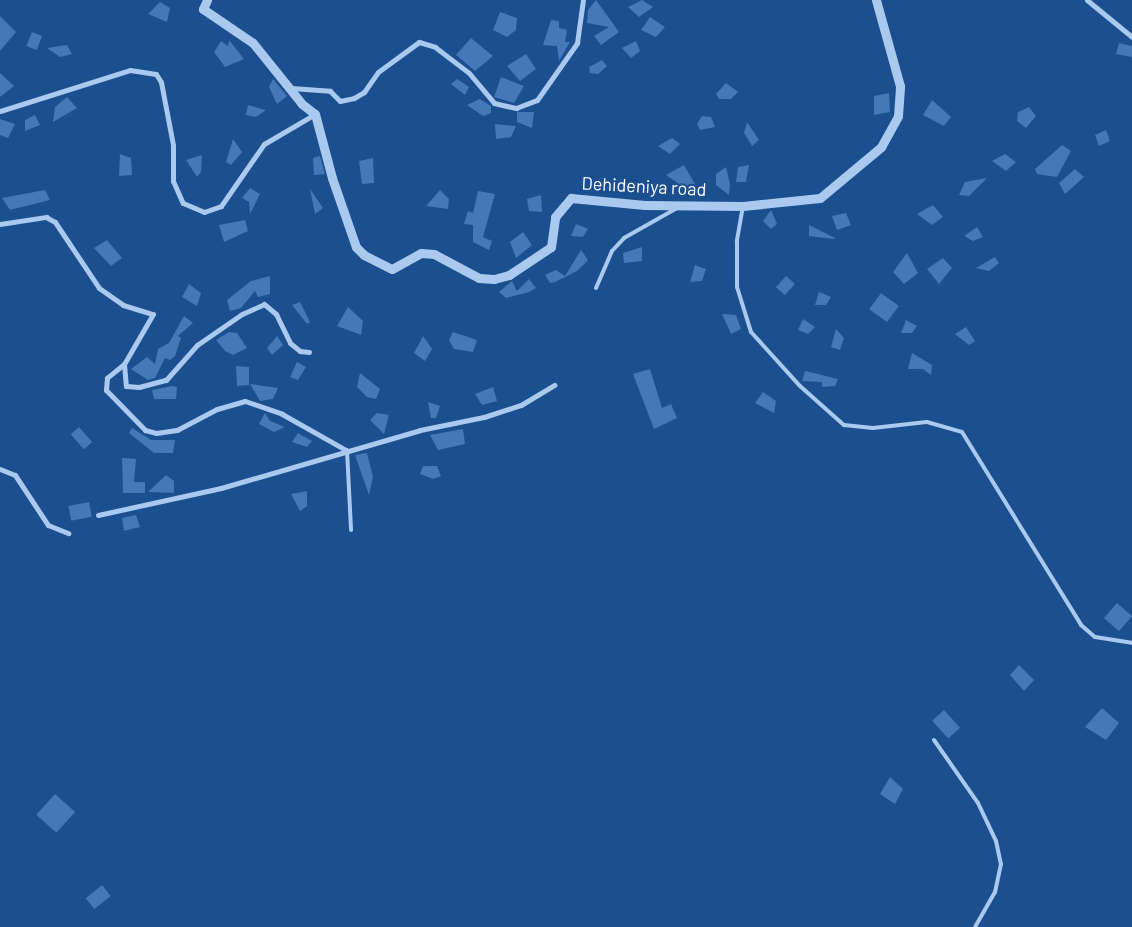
<!DOCTYPE html>
<html>
<head>
<meta charset="utf-8">
<style>
  body { margin:0 }
  #map { position:relative; width:1132px; height:927px; overflow:hidden; background:#1b4f8f; font-family:Barlow,sans-serif }
  div>[style] { position:absolute }
  [style*='--x'] { left:calc(var(--x)*1px); top:calc(var(--y)*1px); width:calc(var(--w)*1px); rotate:calc(var(--a)*1deg) }
  .building>* { inset:0; background:#4478b7; transform-origin:0 0 }
  .service>* { height:4px; margin:-2px; padding:0 2px; transform-origin:2px; border-radius:2px; background:#a9c9ee }
  .minor>* { height:5px; margin:-2.5px; padding:0 2.5px; transform-origin:2.5px; border-radius:2.5px; background:#a9c9ee }
  .tertiary>* { height:9px; margin:-4.5px; padding:0 4.5px; transform-origin:4.5px; border-radius:4.5px; background:#a9c9ee }
  span { translate:-50% -50%; white-space:nowrap; text-align:center; line-height:1.15; -webkit-text-stroke:4.5px #1b4f8f; paint-order:stroke }
  .street-label { font-size:18px; color:#fff }
</style>
</head>
<body>
<div id="map">
  <div class="building">
    <div style="clip-path:polygon(596px 0,619px 32px,601px 45px,594px 36px,609px 27px,587px 23px,588px 10px)"></div>
    <div style="clip-path:polygon(642px 0,653px 7px,639px 17px,628px 7px)"></div>
    <div style="clip-path:polygon(160px 2px,170px 8px,167px 22px,148px 14px)"></div>
    <div style="clip-path:polygon(500px 12px,517px 18px,516px 30px,507px 37px,493px 30px)"></div>
    <div style="clip-path:polygon(0 16px,16px 32px,0 51px)"></div>
    <div style="clip-path:polygon(650px 17px,665px 27px,656px 37px,641px 30px)"></div>
    <div style="clip-path:polygon(551px 20px,559px 21px,559px 28px,567px 30px,565px 42px,570px 42px,559px 61px,557px 46px,543px 45px)"></div>
    <div style="left:32px;top:32px;width:11px;height:15px;rotate:22deg"></div>
    <div style="clip-path:polygon(471px 38px,493px 56px,475px 71px,456px 55px)"></div>
    <div style="clip-path:polygon(229px 40px,244px 59px,225px 67px,214px 52px,221px 41px,228px 46px)"></div>
    <div style="clip-path:polygon(636px 41px,640px 51px,631px 58px,622px 48px)"></div>
    <div style="clip-path:polygon(1119px 43px,1132px 46px,1132px 57px,1116px 54px)"></div>
    <div style="clip-path:polygon(67px 45px,72px 54px,60px 57px,47px 48px)"></div>
    <div style="clip-path:polygon(526px 54px,536px 69px,520px 81px,507px 66px)"></div>
    <div style="clip-path:polygon(602px 60px,607px 66px,598px 74px,590px 73px,589px 67px)"></div>
    <div style="clip-path:polygon(0 73px,14px 86px,0 97px)"></div>
    <div style="clip-path:polygon(501px 77px,524px 86px,514px 103px,494px 97px)"></div>
    <div style="clip-path:polygon(273px 79px,287px 96px,277px 104px,269px 87px)"></div>
    <div style="clip-path:polygon(457px 79px,469px 87px,465px 95px,451px 84px)"></div>
    <div style="clip-path:polygon(726px 83px,738px 92px,731px 99px,719px 99px,716px 94px)"></div>
    <div style="clip-path:polygon(889px 93px,890px 112px,874px 115px,874px 96px)"></div>
    <div style="clip-path:polygon(67px 97px,77px 108px,53px 122px,55px 107px)"></div>
    <div style="clip-path:polygon(480px 99px,491px 106px,491px 113px,483px 116px,467px 105px)"></div>
    <div style="clip-path:polygon(932px 100px,951px 117px,944px 126px,923px 115px)"></div>
    <div style="clip-path:polygon(248px 105px,266px 110px,256px 117px,246px 115px)"></div>
    <div style="clip-path:polygon(1029px 107px,1036px 116px,1026px 128px,1017px 121px,1018px 112px)"></div>
    <div style="clip-path:polygon(517px 112px,534px 112px,532px 128px,517px 122px)"></div>
    <div style="clip-path:polygon(35px 115px,40px 125px,25px 131px,25px 120px)"></div>
    <div style="clip-path:polygon(702px 116px,711px 117px,715px 127px,700px 130px,697px 124px)"></div>
    <div style="clip-path:polygon(0 119px,15px 124px,8px 138px,0 135px)"></div>
    <div style="clip-path:polygon(747px 122px,759px 140px,752px 146px,744px 133px)"></div>
    <div style="clip-path:polygon(495px 124px,516px 126px,511px 137px,496px 139px)"></div>
    <div style="clip-path:polygon(1106px 130px,1110px 141px,1099px 146px,1095px 135px)"></div>
    <div style="clip-path:polygon(672px 138px,680px 144px,670px 154px,658px 146px)"></div>
    <div style="clip-path:polygon(233px 139px,242px 152px,231px 165px,226px 162px)"></div>
    <div style="clip-path:polygon(1062px 145px,1071px 151px,1057px 177px,1037px 174px,1035px 169px)"></div>
    <div style="clip-path:polygon(120px 154px,131px 158px,132px 175px,119px 176px)"></div>
    <div style="clip-path:polygon(1005px 154px,1016px 162px,1006px 171px,992px 161px)"></div>
    <div style="clip-path:polygon(202px 155px,201px 172px,197px 177px,186px 160px)"></div>
    <div style="clip-path:polygon(320px 156px,325px 174px,314px 175px,313px 158px)"></div>
    <div style="clip-path:polygon(373px 158px,374px 183px,362px 184px,359px 161px)"></div>
    <div style="clip-path:polygon(684px 165px,696px 186px,682px 186px,666px 175px)"></div>
    <div style="clip-path:polygon(749px 165px,746px 182px,736px 182px,738px 167px)"></div>
    <div style="clip-path:polygon(726px 167px,730px 184px,729px 195px,716px 185px,716px 174px)"></div>
    <div style="clip-path:polygon(1075px 169px,1084px 177px,1065px 194px,1059px 183px)"></div>
    <div style="clip-path:polygon(987px 178px,969px 196px,959px 195px,965px 182px)"></div>
    <div style="clip-path:polygon(250px 188px,260px 194px,250px 214px,249px 202px,242px 198px)"></div>
    <div style="clip-path:polygon(310px 189px,323px 208px,315px 214px)"></div>
    <div style="clip-path:polygon(45px 190px,50px 200px,10px 210px,2px 198px)"></div>
    <div style="clip-path:polygon(440px 190px,449px 199px,448px 209px,426px 206px)"></div>
    <div style="clip-path:polygon(478px 191px,495px 194px,483px 237px,492px 241px,489px 250px,473px 242px,473px 225px,464px 224px,468px 211px,473px 213px)"></div>
    <div style="clip-path:polygon(541px 195px,542px 212px,529px 211px,527px 199px)"></div>
    <div style="clip-path:polygon(933px 205px,943px 217px,932px 225px,917px 214px)"></div>
    <div style="clip-path:polygon(771px 210px,777px 224px,771px 229px,763px 221px)"></div>
    <div style="clip-path:polygon(846px 213px,851px 225px,837px 230px,832px 216px)"></div>
    <div style="clip-path:polygon(245px 220px,248px 231px,224px 242px,219px 225px)"></div>
    <div style="clip-path:polygon(576px 224px,588px 229px,583px 237px,571px 236px)"></div>
    <div style="clip-path:polygon(809px 225px,835px 238px,834px 239px,809px 236px)"></div>
    <div style="clip-path:polygon(977px 227px,983px 237px,973px 241px,964px 236px)"></div>
    <div style="clip-path:polygon(523px 232px,532px 245px,516px 258px,510px 242px)"></div>
    <div style="clip-path:polygon(107px 240px,122px 258px,111px 266px,94px 248px)"></div>
    <div style="clip-path:polygon(642px 247px,642px 261px,624px 263px,623px 253px)"></div>
    <div style="clip-path:polygon(581px 250px,588px 260px,577px 271px,555px 282px,550px 283px,545px 275px,556px 270px,565px 276px)"></div>
    <div style="clip-path:polygon(907px 253px,918px 273px,904px 284px,893px 272px)"></div>
    <div style="clip-path:polygon(995px 257px,999px 263px,989px 271px,976px 268px)"></div>
    <div style="clip-path:polygon(943px 258px,952px 268px,939px 284px,927px 269px)"></div>
    <div style="clip-path:polygon(695px 265px,706px 269px,702px 281px,690px 282px)"></div>
    <div style="clip-path:polygon(270px 276px,270px 294px,258px 297px,255px 291px,241px 308px,230px 311px,227px 300px,251px 281px)"></div>
    <div style="left:786px;top:276px;width:12px;height:15px;rotate:42deg"></div>
    <div style="clip-path:polygon(529px 279px,536px 288px,529px 292px,506px 298px,499px 292px,512px 281px,517px 291px)"></div>
    <div style="clip-path:polygon(189px 284px,201px 293px,197px 306px,182px 297px)"></div>
    <div style="clip-path:polygon(819px 292px,831px 297px,826px 305px,815px 305px)"></div>
    <div style="left:881px;top:293px;width:22px;height:20px;rotate:36deg"></div>
    <div style="clip-path:polygon(300px 302px,310px 322px,307px 324px,292px 305px)"></div>
    <div style="clip-path:polygon(348px 307px,363px 321px,361px 335px,337px 326px)"></div>
    <div style="clip-path:polygon(722px 314px,736px 315px,741px 329px,731px 334px)"></div>
    <div style="clip-path:polygon(184px 316px,193px 323px,178px 336px,181px 338px,175px 356px,170px 360px,165px 358px,155px 378px,148px 380px,131px 369px,147px 357px,155px 364px,158px 349px,169px 343px)"></div>
    <div style="clip-path:polygon(803px 319px,815px 327px,808px 334px,798px 330px)"></div>
    <div style="clip-path:polygon(906px 320px,917px 326px,912px 333px,901px 333px)"></div>
    <div style="clip-path:polygon(966px 327px,975px 341px,969px 345px,955px 334px)"></div>
    <div style="clip-path:polygon(836px 329px,844px 338px,840px 350px,831px 347px)"></div>
    <div style="clip-path:polygon(229px 332px,237px 333px,247px 348px,233px 355px,225px 351px,216px 340px)"></div>
    <div style="clip-path:polygon(453px 332px,477px 340px,473px 352px,454px 349px,449px 340px)"></div>
    <div style="clip-path:polygon(277px 336px,283px 345px,272px 355px,267px 348px)"></div>
    <div style="clip-path:polygon(423px 336px,432px 349px,425px 361px,414px 353px)"></div>
    <div style="clip-path:polygon(912px 353px,932px 365px,931px 375px,923px 369px,908px 369px)"></div>
    <div style="clip-path:polygon(297px 362px,306px 367px,298px 380px,290px 377px)"></div>
    <div style="clip-path:polygon(236px 366px,249px 367px,249px 385px,237px 386px)"></div>
    <div style="clip-path:polygon(650px 369px,662px 408px,671px 404px,677px 418px,654px 429px,633px 374px)"></div>
    <div style="clip-path:polygon(805px 371px,814px 373px,838px 379px,835px 386px,822px 387px,822px 382px,802px 381px)"></div>
    <div style="clip-path:polygon(360px 373px,380px 389px,376px 399px,367px 397px,357px 387px)"></div>
    <div style="clip-path:polygon(250px 384px,278px 388px,273px 399px,260px 401px)"></div>
    <div style="clip-path:polygon(172px 386px,177px 387px,176px 399px,154px 399px,152px 390px)"></div>
    <div style="clip-path:polygon(493px 387px,497px 401px,482px 405px,475px 394px)"></div>
    <div style="clip-path:polygon(763px 392px,776px 401px,774px 413px,755px 403px)"></div>
    <div style="clip-path:polygon(428px 402px,440px 406px,436px 418px,431px 418px)"></div>
    <div style="clip-path:polygon(265px 413px,270px 421px,285px 427px,274px 432px,259px 424px)"></div>
    <div style="clip-path:polygon(377px 413px,389px 415px,384px 434px,370px 420px)"></div>
    <div style="left:79px;top:427px;width:20px;height:11px;rotate:49deg"></div>
    <div style="clip-path:polygon(132px 428px,151px 440px,175px 440px,173px 453px,154px 453px,129px 433px)"></div>
    <div style="clip-path:polygon(463px 429px,465px 444px,438px 450px,430px 435px)"></div>
    <div style="clip-path:polygon(298px 433px,312px 441px,307px 447px,292px 442px)"></div>
    <div style="clip-path:polygon(367px 453px,373px 477px,369px 495px,355px 455px)"></div>
    <div style="clip-path:polygon(122px 458px,136px 459px,134px 482px,145px 482px,145px 493px,123px 493px)"></div>
    <div style="clip-path:polygon(423px 466px,437px 466px,441px 476px,433px 479px,420px 474px)"></div>
    <div style="clip-path:polygon(166px 475px,174px 481px,174px 493px,148px 492px)"></div>
    <div style="clip-path:polygon(307px 491px,307px 506px,300px 511px,291px 494px)"></div>
    <div style="left:89px;top:502px;width:15px;height:21px;rotate:79deg"></div>
    <div style="clip-path:polygon(136px 515px,140px 527px,124px 531px,122px 518px)"></div>
    <div style="left:1117px;top:603px;width:20px;height:20px;rotate:41deg"></div>
    <div style="clip-path:polygon(1019px 665px,1034px 680px,1024px 691px,1010px 675px)"></div>
    <div style="clip-path:polygon(1102px 708px,1119px 723px,1106px 740px,1085px 727px)"></div>
    <div style="left:944px;top:710px;width:24px;height:16px;rotate:48deg"></div>
    <div style="clip-path:polygon(890px 777px,903px 789px,895px 804px,880px 794px)"></div>
    <div style="left:55px;top:794px;width:27px;height:28px;rotate:42deg"></div>
    <div style="left:102px;top:885px;width:14px;height:21px;rotate:51deg"></div>
  </div>
  <div class="service">
    <div style="--x:743;--y:206;--w:36;--a:100"></div>
    <div style="--x:737;--y:241;--w:46;--a:90"></div>
    <div style="--x:737;--y:287;--w:47;--a:72.7"></div>
    <div style="--x:751;--y:332;--w:73;--a:47.8"></div>
    <div style="--x:800;--y:386;--w:59;--a:41.6"></div>
    <div style="--x:844;--y:425;--w:29;--a:6"></div>
    <div style="--x:873;--y:428;--w:54;--a:-6.3"></div>
    <div style="--x:927;--y:422;--w:36;--a:16"></div>
    <div style="--x:962;--y:432;--w:227;--a:58.3"></div>
    <div style="--x:1081;--y:625;--w:18;--a:41"></div>
    <div style="--x:1095;--y:637;--w:37;--a:9"></div>
    <div style="--x:596;--y:288;--w:40;--a:-66.6"></div>
    <div style="--x:612;--y:251;--w:18;--a:-47"></div>
    <div style="--x:624;--y:238;--w:63;--a:-29.4"></div>
    <div style="--x:347;--y:450;--w:80;--a:87.1"></div>
    <div style="--x:934;--y:740;--w:77;--a:55.1"></div>
    <div style="--x:978;--y:803;--w:42;--a:64.7"></div>
    <div style="--x:996;--y:841;--w:24;--a:78"></div>
    <div style="--x:1001;--y:864;--w:29;--a:102"></div>
    <div style="--x:995;--y:892;--w:40;--a:119.7"></div>
  </div>
  <div class="minor">
    <div style="--x:1087;--y:0;--w:58;--a:39.4"></div>
    <div style="--x:291;--y:88;--w:39;--a:4"></div>
    <div style="--x:330;--y:91;--w:14;--a:45"></div>
    <div style="--x:340;--y:101;--w:14;--a:-12"></div>
    <div style="--x:354;--y:98;--w:12;--a:-31"></div>
    <div style="--x:364;--y:92;--w:24;--a:-55"></div>
    <div style="--x:378;--y:72;--w:51;--a:-36.2"></div>
    <div style="--x:419;--y:42;--w:17;--a:17"></div>
    <div style="--x:435;--y:47;--w:43;--a:37.4"></div>
    <div style="--x:469;--y:73;--w:39;--a:50"></div>
    <div style="--x:494;--y:103;--w:23;--a:13"></div>
    <div style="--x:516;--y:108;--w:22;--a:-21"></div>
    <div style="--x:537;--y:100;--w:70;--a:-54.9"></div>
    <div style="--x:577;--y:43;--w:43;--a:-82.1"></div>
    <div style="--x:0;--y:111;--w:136;--a:-17.5"></div>
    <div style="--x:130;--y:70;--w:26;--a:9"></div>
    <div style="--x:156;--y:74;--w:9;--a:58"></div>
    <div style="--x:161;--y:82;--w:64;--a:79.2"></div>
    <div style="--x:173;--y:145;--w:36;--a:90"></div>
    <div style="--x:173;--y:181;--w:24;--a:66"></div>
    <div style="--x:183;--y:203;--w:23;--a:23"></div>
    <div style="--x:204;--y:212;--w:18;--a:-19"></div>
    <div style="--x:221;--y:206;--w:75;--a:-55.3"></div>
    <div style="--x:264;--y:144;--w:59;--a:-30.5"></div>
    <div style="--x:0;--y:224;--w:47;--a:-8.7"></div>
    <div style="--x:46;--y:217;--w:10;--a:29"></div>
    <div style="--x:55;--y:222;--w:79;--a:56.3"></div>
    <div style="--x:99;--y:288;--w:29;--a:35"></div>
    <div style="--x:123;--y:305;--w:31;--a:17"></div>
    <div style="--x:153;--y:314;--w:58;--a:120.1"></div>
    <div style="--x:124;--y:364;--w:22;--a:85"></div>
    <div style="--x:126;--y:386;--w:13;--a:4"></div>
    <div style="--x:139;--y:387;--w:28;--a:-15"></div>
    <div style="--x:166;--y:380;--w:47;--a:-48.5"></div>
    <div style="--x:197;--y:345;--w:55;--a:-34.6"></div>
    <div style="--x:242;--y:314;--w:24;--a:-24"></div>
    <div style="--x:264;--y:304;--w:16;--a:40"></div>
    <div style="--x:276;--y:314;--w:32;--a:64"></div>
    <div style="--x:290;--y:343;--w:13;--a:39"></div>
    <div style="--x:300;--y:351;--w:9;--a:6"></div>
    <div style="--x:124;--y:364;--w:22;--a:141"></div>
    <div style="--x:107;--y:378;--w:12;--a:95"></div>
    <div style="--x:106;--y:390;--w:56;--a:45.7"></div>
    <div style="--x:145;--y:430;--w:11;--a:15"></div>
    <div style="--x:156;--y:433;--w:21;--a:-8"></div>
    <div style="--x:177;--y:430;--w:45;--a:-27.7"></div>
    <div style="--x:217;--y:409;--w:29;--a:-16"></div>
    <div style="--x:245;--y:401;--w:39;--a:19"></div>
    <div style="--x:282;--y:414;--w:73;--a:29.4"></div>
    <div style="--x:0;--y:469;--w:16;--a:22"></div>
    <div style="--x:15;--y:475;--w:60;--a:56.6"></div>
    <div style="--x:48;--y:525;--w:22;--a:22"></div>
    <div style="--x:98;--y:515;--w:126;--a:-12.4"></div>
    <div style="--x:221;--y:488;--w:207;--a:-16.2"></div>
    <div style="--x:420;--y:430;--w:65;--a:-11.5"></div>
    <div style="--x:484;--y:417;--w:39;--a:-18"></div>
    <div style="--x:521;--y:405;--w:39;--a:-31"></div>
  </div>
  <div class="tertiary">
    <div style="--x:207;--y:0;--w:10;--a:114"></div>
    <div style="--x:203;--y:9;--w:60;--a:34.2"></div>
    <div style="--x:253;--y:43;--w:78;--a:51.2"></div>
    <div style="--x:302;--y:104;--w:16;--a:38"></div>
    <div style="--x:315;--y:114;--w:66;--a:75.1"></div>
    <div style="--x:332;--y:178;--w:73;--a:70.8"></div>
    <div style="--x:356;--y:247;--w:11;--a:45"></div>
    <div style="--x:364;--y:255;--w:31;--a:27"></div>
    <div style="--x:392;--y:269;--w:33;--a:-29"></div>
    <div style="--x:421;--y:253;--w:13;--a:4"></div>
    <div style="--x:434;--y:254;--w:51;--a:28.1"></div>
    <div style="--x:479;--y:278;--w:15;--a:4"></div>
    <div style="--x:494;--y:279;--w:16;--a:-15"></div>
    <div style="--x:509;--y:275;--w:50;--a:-33.7"></div>
    <div style="--x:551;--y:247;--w:30;--a:-82"></div>
    <div style="--x:555;--y:217;--w:25;--a:-50"></div>
    <div style="--x:571;--y:198;--w:74;--a:5.4"></div>
    <div style="--x:645;--y:205;--w:98;--a:0.6"></div>
    <div style="--x:743;--y:206;--w:77;--a:-5.9"></div>
    <div style="--x:820;--y:198;--w:80;--a:-39.9"></div>
    <div style="--x:881;--y:147;--w:35;--a:-61"></div>
    <div style="--x:898;--y:116;--w:30;--a:-86"></div>
    <div style="--x:900;--y:86;--w:89;--a:-105.6"></div>
  </div>
  <div class="street-label">
    <span style="left:644px;top:186px;rotate:3deg">Dehideniya road</span>
  </div>
</div>
</body>
</html>
